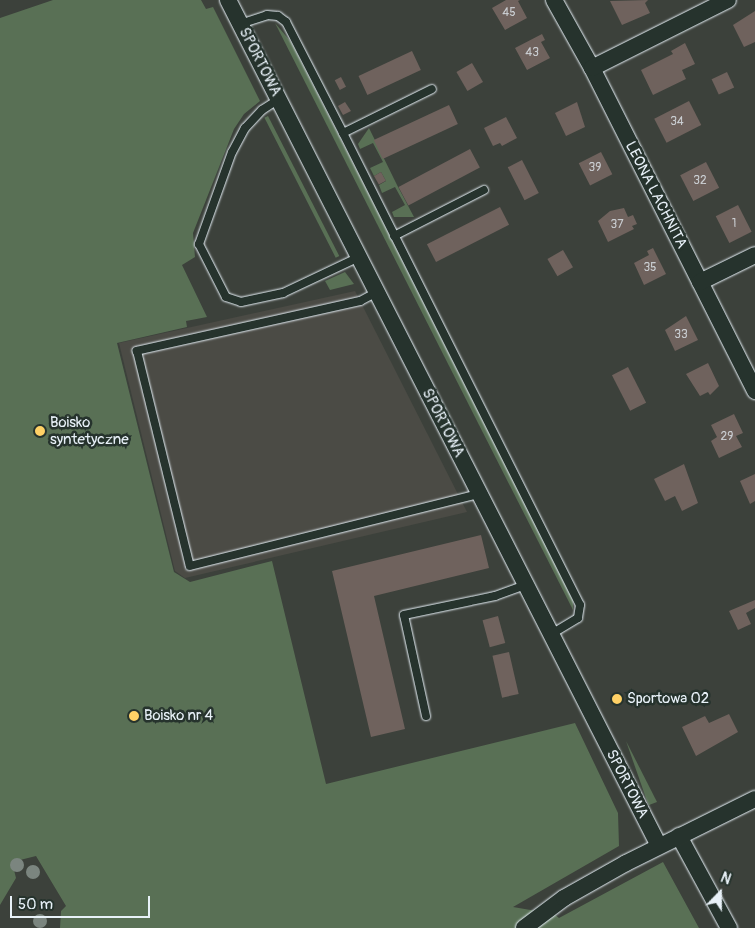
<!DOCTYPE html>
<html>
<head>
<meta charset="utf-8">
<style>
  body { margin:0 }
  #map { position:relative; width:755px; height:928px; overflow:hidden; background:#3c413b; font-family:Pangolin,sans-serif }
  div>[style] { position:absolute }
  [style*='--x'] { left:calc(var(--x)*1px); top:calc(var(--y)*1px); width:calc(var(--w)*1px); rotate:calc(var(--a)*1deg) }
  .built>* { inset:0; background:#4b4b45 }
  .green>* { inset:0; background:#597055; transform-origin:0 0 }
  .building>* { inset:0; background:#6f625d; transform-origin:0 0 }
  .roads { filter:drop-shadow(0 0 1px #e8f1f8) drop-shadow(0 0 1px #e8f1f8) }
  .service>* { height:8px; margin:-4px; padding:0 4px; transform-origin:4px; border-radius:4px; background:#26332d }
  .minor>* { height:16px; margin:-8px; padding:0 8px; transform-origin:8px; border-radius:8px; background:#26332d }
  .trees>* { width:14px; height:14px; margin:-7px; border-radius:50%; background:#7b857f }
  .dots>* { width:14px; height:14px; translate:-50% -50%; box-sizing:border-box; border:2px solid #26332d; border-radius:50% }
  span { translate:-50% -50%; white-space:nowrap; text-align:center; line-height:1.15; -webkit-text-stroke:5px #26332d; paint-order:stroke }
  .number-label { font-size:12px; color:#cacdd1 }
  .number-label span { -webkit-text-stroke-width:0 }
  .street-label { font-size:15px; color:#e8f1f8 }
  .poi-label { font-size:15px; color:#e8f1f8 }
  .left { translate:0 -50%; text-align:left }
  .north { position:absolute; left:695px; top:868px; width:50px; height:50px; -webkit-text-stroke:4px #26332d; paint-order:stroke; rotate:22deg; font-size:14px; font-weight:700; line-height:20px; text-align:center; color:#e8f1f8 }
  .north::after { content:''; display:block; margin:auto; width:18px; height:22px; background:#e8f1f8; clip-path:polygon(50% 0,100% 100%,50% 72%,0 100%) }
  .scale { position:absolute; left:10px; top:896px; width:140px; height:22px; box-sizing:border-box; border:2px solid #e8f1f8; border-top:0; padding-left:6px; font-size:15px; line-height:18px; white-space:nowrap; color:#e8f1f8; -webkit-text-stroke:4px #26332d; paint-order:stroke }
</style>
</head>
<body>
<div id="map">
  <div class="built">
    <div style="clip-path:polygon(355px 291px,467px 512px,185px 578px,175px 571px,119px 343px)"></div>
  </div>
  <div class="green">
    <div style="clip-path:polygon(53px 0,201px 0,206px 9px,213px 7px,260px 101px,244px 114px,234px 129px,193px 233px,195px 257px,182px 265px,207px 317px,186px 321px,187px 327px,117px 343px,174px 572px,190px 582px,272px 561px,326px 784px,575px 723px,618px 813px,619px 846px,513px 907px,554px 914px,559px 918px,663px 862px,699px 928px,60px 928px,61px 911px,66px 906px,36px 856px,12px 862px,16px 878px,0 905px,0 18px)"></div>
    <div style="clip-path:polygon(275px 23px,291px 42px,357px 171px,573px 600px,573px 610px)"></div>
    <div style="left:268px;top:116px;width:157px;height:4px;rotate:63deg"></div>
    <div style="clip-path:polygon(369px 128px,397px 185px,414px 217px,394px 217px,392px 212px,405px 205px,395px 187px,382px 193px,379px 185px,386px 181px,381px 172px,374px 176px,370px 168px,383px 162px,373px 143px,360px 149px,358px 144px)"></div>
    <div style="clip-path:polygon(345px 272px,354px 284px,330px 290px,325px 281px)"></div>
    <div style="clip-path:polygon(626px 741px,657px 802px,649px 805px,647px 801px)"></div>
  </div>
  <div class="building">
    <div style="clip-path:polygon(506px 0,520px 0,518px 1px,527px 18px,505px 30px,492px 8px)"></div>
    <div style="clip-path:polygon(648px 0,645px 3px,650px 13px,622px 25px,610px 1px)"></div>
    <div style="clip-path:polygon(755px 11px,755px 42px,744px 47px,733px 25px)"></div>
    <div style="clip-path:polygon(542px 34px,545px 40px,541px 42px,550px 58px,527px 70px,515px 48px)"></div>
    <div style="clip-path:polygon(685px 43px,695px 64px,682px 70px,686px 79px,653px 95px,641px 70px,673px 54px,671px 51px)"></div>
    <div style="left:412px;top:51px;width:21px;height:59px;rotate:65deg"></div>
    <div style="left:472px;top:63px;width:22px;height:18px;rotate:60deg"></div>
    <div style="left:727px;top:72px;width:17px;height:17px;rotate:65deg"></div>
    <div style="left:341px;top:77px;width:11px;height:7px;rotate:63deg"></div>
    <div style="left:689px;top:101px;width:27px;height:39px;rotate:63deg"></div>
    <div style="clip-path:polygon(345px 102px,351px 111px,343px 115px,338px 106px)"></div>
    <div style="clip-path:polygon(577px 102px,585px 127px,566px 136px,555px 113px)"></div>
    <div style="left:449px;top:105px;width:21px;height:83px;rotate:65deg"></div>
    <div style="clip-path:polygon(506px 117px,517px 138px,502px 146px,500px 143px,493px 146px,484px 128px)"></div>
    <div style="left:470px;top:149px;width:21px;height:81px;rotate:62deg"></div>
    <div style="left:601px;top:152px;width:25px;height:25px;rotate:63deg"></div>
    <div style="left:522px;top:160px;width:37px;height:16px;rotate:63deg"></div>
    <div style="left:706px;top:162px;width:29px;height:29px;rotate:63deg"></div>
    <div style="left:381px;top:172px;width:10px;height:8px;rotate:61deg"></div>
    <div style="left:738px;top:205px;width:30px;height:25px;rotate:63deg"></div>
    <div style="left:500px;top:207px;width:20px;height:82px;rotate:63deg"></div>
    <div style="clip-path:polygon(624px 208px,628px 217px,633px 215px,637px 224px,632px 226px,634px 229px,608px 242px,598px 221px,610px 211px)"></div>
    <div style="clip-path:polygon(653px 248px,666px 274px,644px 285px,634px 263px,649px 255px,647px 251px)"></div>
    <div style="left:563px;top:250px;width:20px;height:18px;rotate:60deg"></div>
    <div style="clip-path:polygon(686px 316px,698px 340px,675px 351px,665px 330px)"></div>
    <div style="clip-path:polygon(708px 363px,719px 386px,710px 395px,708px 392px,700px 396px,686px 374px)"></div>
    <div style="left:628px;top:367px;width:40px;height:18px;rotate:63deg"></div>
    <div style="clip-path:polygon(734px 414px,743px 433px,736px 436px,742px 447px,719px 458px,711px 441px,717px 437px,711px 425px)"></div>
    <div style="clip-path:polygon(684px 464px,698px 503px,682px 511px,675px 496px,665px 501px,654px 479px)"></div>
    <div style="clip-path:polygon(755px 474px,755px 501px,750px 504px,740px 481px)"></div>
    <div style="clip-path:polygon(481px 535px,489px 568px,374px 596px,405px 729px,371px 737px,332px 571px)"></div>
    <div style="clip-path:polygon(755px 600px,755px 608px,746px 613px,751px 624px,738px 630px,729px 611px)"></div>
    <div style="left:498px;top:616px;width:28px;height:16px;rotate:75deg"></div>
    <div style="left:509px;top:652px;width:43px;height:17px;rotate:77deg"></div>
    <div style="clip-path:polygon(729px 714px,738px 732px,696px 756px,682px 727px,705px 716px,709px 723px)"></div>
  </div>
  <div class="roads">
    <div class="service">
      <div style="--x:240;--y:24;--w:28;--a:-18"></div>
      <div style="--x:267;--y:15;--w:11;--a:5"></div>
      <div style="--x:278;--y:16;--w:10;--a:37"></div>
      <div style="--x:286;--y:22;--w:125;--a:62.8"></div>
      <div style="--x:343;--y:133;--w:528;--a:63.34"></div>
      <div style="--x:580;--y:605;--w:13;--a:99"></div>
      <div style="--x:578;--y:618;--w:31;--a:149"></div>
      <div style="--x:279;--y:99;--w:20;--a:147"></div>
      <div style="--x:262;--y:110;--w:25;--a:133"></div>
      <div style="--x:245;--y:128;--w:27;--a:118"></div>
      <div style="--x:232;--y:152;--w:98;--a:109.7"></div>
      <div style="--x:199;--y:244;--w:59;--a:63"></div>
      <div style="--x:226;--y:297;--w:16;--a:18"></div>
      <div style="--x:241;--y:302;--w:43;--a:-12.1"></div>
      <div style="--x:283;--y:293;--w:84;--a:-25.3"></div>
      <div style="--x:343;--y:133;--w:99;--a:-26.3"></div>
      <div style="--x:394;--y:236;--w:101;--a:-27.1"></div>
      <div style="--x:377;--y:292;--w:19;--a:152"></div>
      <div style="--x:360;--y:301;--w:229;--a:167.4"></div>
      <div style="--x:137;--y:351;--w:221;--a:76.2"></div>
      <div style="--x:190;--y:566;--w:298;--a:-14"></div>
      <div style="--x:426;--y:716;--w:103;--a:-102.3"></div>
      <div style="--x:404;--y:615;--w:93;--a:-11.8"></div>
      <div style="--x:495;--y:596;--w:33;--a:-20"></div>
    </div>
    <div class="minor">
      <div style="--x:228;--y:0;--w:949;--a:63"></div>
      <div style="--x:554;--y:0;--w:78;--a:60.8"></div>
      <div style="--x:592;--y:68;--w:362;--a:63.2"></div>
      <div style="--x:592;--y:68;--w:152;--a:-26.6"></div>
      <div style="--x:700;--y:282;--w:61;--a:-26.1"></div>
      <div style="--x:679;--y:836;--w:105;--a:61.5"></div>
      <div style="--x:524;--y:928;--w:50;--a:-36.9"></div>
      <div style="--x:564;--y:898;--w:71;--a:-29.4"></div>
      <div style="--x:626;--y:863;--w:144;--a:-26.4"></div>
    </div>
  </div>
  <div class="trees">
    <div style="left:17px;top:865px"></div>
    <div style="left:33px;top:872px"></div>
    <div style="left:40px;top:921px"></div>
  </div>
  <div class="dots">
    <div style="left:40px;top:431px;background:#ffd166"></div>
    <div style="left:617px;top:699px;background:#ffd166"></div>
    <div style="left:134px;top:716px;background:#ffd166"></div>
  </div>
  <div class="number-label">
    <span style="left:509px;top:13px">45</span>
    <span style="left:532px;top:53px">43</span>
    <span style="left:677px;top:122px">34</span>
    <span style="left:595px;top:168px">39</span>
    <span style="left:700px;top:181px">32</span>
    <span style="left:734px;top:224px">1</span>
    <span style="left:617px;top:225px">37</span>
    <span style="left:650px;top:268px">35</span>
    <span style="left:681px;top:335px">33</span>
    <span style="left:727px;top:437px">29</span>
  </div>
  <div class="street-label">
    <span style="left:260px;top:62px;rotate:63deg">SPORTOWA</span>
    <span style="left:656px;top:195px;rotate:63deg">LEONA LACHNITA</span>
    <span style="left:443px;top:423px;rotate:63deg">SPORTOWA</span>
    <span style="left:627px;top:784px;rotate:63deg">SPORTOWA</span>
  </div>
  <div class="poi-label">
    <span class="left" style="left:50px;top:431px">Boisko<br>syntetyczne</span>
    <span class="left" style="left:627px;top:699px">Sportowa 02</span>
    <span class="left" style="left:144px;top:716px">Boisko nr 4</span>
  </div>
  <div class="north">N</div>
  <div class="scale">50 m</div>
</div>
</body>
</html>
